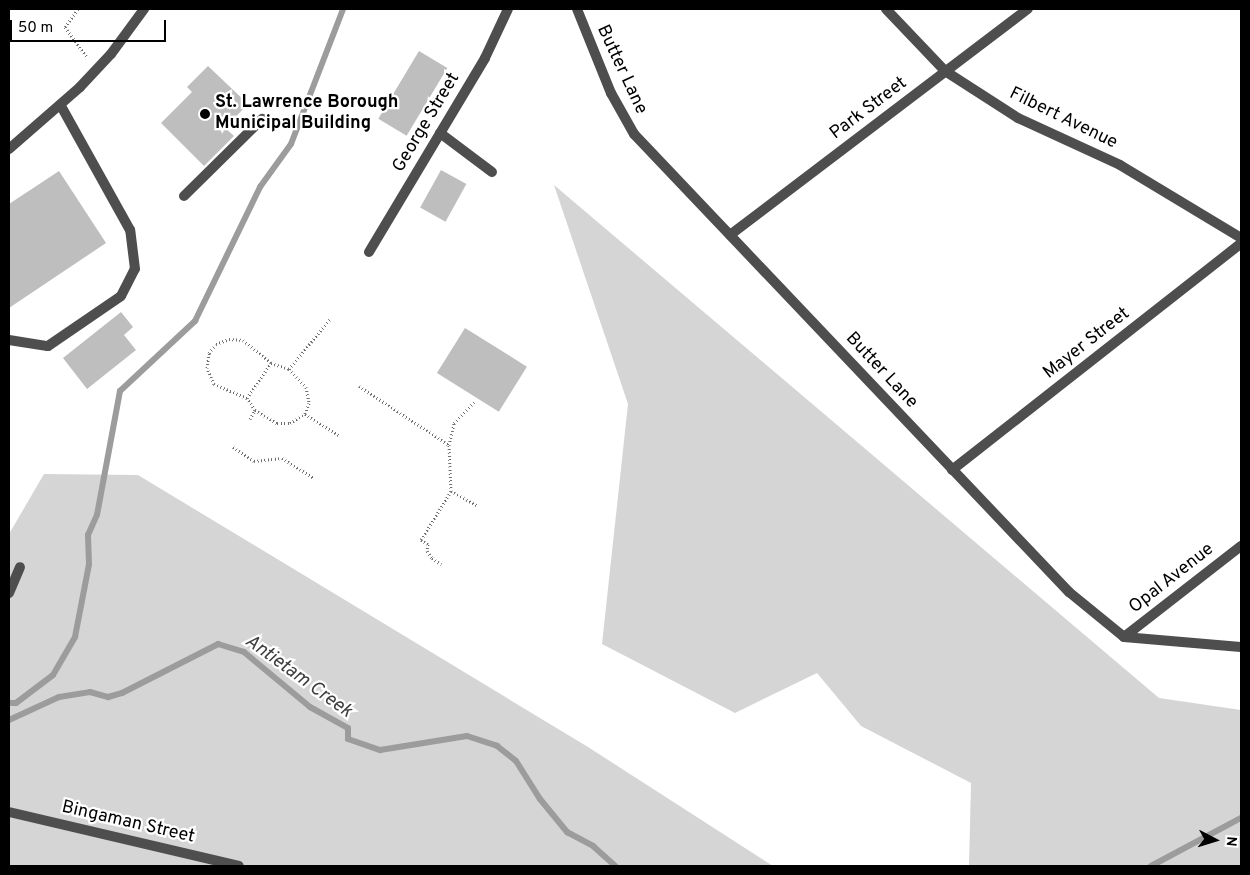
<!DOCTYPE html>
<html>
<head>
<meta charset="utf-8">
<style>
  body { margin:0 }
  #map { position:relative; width:1250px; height:875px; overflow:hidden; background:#fff; font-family:Overpass,sans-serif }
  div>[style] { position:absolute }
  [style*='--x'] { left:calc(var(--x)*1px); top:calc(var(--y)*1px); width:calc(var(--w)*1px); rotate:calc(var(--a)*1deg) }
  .green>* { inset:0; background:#d5d5d5 }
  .stream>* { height:6px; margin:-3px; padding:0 3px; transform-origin:3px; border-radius:3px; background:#9c9c9c }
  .building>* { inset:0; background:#bebebe; transform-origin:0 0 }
  .path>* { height:3px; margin-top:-1.5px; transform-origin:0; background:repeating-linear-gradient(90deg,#707070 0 1px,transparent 0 3.5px) }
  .service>* { height:10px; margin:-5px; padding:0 5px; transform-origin:5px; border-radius:5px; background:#4e4e4e }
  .minor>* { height:10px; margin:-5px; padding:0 5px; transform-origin:5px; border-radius:5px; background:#4e4e4e }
  .tertiary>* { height:10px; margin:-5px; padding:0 5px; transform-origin:5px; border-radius:5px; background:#4e4e4e }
  .dots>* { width:14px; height:14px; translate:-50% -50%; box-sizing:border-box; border:2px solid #fff; border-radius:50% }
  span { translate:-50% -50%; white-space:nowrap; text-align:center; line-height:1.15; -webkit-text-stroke:4.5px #fff; paint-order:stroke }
  .street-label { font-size:18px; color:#000 }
  .poi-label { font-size:18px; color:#000; font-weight:700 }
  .left { translate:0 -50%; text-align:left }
  .water-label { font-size:19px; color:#3d3d3d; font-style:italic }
  .frame { position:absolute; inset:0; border:10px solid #000; pointer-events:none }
  .north { position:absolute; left:1190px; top:815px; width:50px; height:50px; -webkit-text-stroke:4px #fff; paint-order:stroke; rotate:95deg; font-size:14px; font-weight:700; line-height:20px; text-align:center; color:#000 }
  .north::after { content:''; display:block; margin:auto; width:18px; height:22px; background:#000; clip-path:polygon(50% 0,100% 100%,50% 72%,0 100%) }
  .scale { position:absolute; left:10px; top:20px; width:156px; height:22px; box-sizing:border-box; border:2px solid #000; border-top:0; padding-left:6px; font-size:15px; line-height:18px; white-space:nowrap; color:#000; -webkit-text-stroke:4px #fff; paint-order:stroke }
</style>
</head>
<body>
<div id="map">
  <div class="green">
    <div style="clip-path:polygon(554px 185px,1159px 698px,1241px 710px,1241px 866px,969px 866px,971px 783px,861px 726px,817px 673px,735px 713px,602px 644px,628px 404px)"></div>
    <div style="clip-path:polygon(44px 474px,138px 475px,588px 747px,773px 866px,9px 866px,9px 534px)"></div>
  </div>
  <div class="stream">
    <div style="--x:9;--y:703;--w:7;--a:0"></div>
    <div style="--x:16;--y:703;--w:46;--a:-37.1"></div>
    <div style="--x:53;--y:675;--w:44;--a:-59.9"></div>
    <div style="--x:75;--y:637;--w:74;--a:-79.1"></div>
    <div style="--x:89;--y:564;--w:29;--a:-92"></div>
    <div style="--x:88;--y:535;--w:22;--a:-66"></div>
    <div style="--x:97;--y:515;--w:126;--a:-79.5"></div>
    <div style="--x:120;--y:391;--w:103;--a:-43"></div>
    <div style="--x:195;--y:321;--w:149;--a:-64.1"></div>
    <div style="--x:260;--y:187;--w:53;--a:-54.2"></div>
    <div style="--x:291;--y:144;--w:145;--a:-68.9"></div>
    <div style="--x:9;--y:720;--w:55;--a:-24.7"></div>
    <div style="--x:59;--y:697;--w:31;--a:-9"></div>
    <div style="--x:90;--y:692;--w:19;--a:16"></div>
    <div style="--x:108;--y:697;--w:15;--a:-16"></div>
    <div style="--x:122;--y:693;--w:108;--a:-27"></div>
    <div style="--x:218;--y:644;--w:27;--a:17"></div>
    <div style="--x:244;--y:652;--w:86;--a:39.8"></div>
    <div style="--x:310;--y:707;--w:43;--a:28.9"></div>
    <div style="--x:348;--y:728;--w:11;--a:90"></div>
    <div style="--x:348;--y:739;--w:34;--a:19"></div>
    <div style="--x:380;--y:750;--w:88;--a:-9.1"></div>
    <div style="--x:467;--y:736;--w:32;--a:18"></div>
    <div style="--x:497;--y:746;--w:24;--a:38"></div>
    <div style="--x:516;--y:761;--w:45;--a:57.7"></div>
    <div style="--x:540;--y:799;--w:43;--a:50.7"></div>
    <div style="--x:567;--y:832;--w:30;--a:28"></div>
    <div style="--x:593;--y:846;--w:30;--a:42"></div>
    <div style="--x:1151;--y:866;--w:102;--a:-28.1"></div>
  </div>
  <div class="building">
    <div style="left:419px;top:51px;width:33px;height:79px;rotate:31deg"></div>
    <div style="clip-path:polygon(208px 66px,248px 104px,225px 128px,234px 136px,204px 166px,161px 123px,192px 92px,187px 87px)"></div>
    <div style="left:441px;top:170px;width:29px;height:43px;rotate:29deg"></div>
    <div style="clip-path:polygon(59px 171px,106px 243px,9px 308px,9px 204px)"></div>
    <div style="clip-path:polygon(121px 312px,133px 327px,124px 335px,136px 350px,87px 389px,63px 358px)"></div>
    <div style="left:465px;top:328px;width:73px;height:53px;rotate:32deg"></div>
  </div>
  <div class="path">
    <div style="--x:78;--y:9;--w:22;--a:126"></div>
    <div style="--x:65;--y:27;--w:37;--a:54"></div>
    <div style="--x:289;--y:369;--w:25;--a:47"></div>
    <div style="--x:306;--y:387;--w:16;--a:79"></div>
    <div style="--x:309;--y:403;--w:12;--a:110"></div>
    <div style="--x:305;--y:414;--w:41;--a:32.2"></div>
    <div style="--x:359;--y:386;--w:108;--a:33.2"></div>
    <div style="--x:449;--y:445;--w:46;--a:87.5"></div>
    <div style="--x:451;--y:491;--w:57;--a:121.5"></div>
    <div style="--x:421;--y:540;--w:8;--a:30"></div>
    <div style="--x:428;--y:544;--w:7;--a:98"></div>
    <div style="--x:427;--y:551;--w:9;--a:54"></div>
    <div style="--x:432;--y:558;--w:11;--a:34"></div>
    <div style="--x:247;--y:398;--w:36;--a:-157"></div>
    <div style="--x:214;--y:384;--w:17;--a:-114"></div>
    <div style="--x:207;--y:368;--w:15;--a:-82"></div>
    <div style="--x:209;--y:353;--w:11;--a:-52"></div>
    <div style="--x:216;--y:344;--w:14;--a:-21"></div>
    <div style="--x:229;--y:339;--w:14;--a:4"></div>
    <div style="--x:243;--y:340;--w:36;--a:39"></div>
    <div style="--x:255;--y:410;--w:26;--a:31"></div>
    <div style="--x:277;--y:423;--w:13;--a:0"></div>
    <div style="--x:290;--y:423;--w:17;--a:-31"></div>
    <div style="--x:250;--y:419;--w:10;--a:-61"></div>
    <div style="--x:255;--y:410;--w:14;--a:-124"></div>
    <div style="--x:247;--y:398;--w:42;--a:-55.6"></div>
    <div style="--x:271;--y:363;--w:19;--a:18"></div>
    <div style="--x:289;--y:369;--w:65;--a:-50.6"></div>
    <div style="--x:449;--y:445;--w:23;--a:-77"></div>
    <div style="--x:454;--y:423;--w:29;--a:-46"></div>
    <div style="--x:233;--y:447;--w:25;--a:34"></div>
    <div style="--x:254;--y:461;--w:28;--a:-6"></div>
    <div style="--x:282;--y:458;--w:38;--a:32"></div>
    <div style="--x:451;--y:491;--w:31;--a:29"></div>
  </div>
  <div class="service">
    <div style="--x:440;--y:133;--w:65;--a:36.9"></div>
    <div style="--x:184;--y:196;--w:110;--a:-44.6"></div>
    <div style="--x:369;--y:252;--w:226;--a:-59.1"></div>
    <div style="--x:485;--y:58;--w:54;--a:-64.9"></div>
    <div style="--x:9;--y:340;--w:39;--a:9"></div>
    <div style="--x:48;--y:346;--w:88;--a:-34.4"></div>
    <div style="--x:121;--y:296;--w:30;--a:-63"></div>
    <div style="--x:135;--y:269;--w:39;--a:-97"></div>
    <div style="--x:130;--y:230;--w:142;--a:-119.1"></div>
    <div style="--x:9;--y:593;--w:28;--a:-67"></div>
  </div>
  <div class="minor">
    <div style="--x:886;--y:9;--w:86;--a:46.4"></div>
    <div style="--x:945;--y:71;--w:87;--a:32.8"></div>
    <div style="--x:1018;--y:118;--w:112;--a:24.7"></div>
    <div style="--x:1120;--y:165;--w:141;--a:31.1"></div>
    <div style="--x:730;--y:235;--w:374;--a:-37.2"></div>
    <div style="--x:952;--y:470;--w:367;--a:-38.1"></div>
    <div style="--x:1124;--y:637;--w:148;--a:-37.9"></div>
  </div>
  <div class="tertiary">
    <div style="--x:577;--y:9;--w:91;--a:68"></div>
    <div style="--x:611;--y:93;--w:47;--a:60.7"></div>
    <div style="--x:634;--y:134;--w:632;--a:46.48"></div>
    <div style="--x:1069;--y:592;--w:71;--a:39.3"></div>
    <div style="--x:1124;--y:637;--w:117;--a:4.9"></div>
    <div style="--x:9;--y:149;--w:94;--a:-41.1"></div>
    <div style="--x:80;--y:87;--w:45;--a:-46.8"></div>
    <div style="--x:111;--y:54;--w:56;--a:-53.7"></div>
    <div style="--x:9;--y:812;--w:236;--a:13.2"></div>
  </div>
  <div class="dots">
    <div style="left:205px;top:114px;background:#000"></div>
  </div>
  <div class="street-label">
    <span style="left:621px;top:70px;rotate:65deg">Butter Lane</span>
    <span style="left:869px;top:109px;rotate:-37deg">Park Street</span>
    <span style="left:1063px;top:119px;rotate:26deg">Filbert Avenue</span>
    <span style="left:427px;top:123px;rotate:-59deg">George Street</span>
    <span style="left:1087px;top:344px;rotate:-38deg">Mayer Street</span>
    <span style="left:881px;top:371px;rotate:47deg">Butter Lane</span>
    <span style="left:1172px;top:579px;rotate:-38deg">Opal Avenue</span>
    <span style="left:128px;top:823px;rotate:13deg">Bingaman Street</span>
  </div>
  <div class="poi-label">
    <span class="left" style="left:215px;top:114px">St. Lawrence Borough<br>Municipal Building</span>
  </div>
  <div class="water-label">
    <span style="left:298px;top:677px;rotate:36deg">Antietam Creek</span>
  </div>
  <div class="frame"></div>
  <div class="north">N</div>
  <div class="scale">50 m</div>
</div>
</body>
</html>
